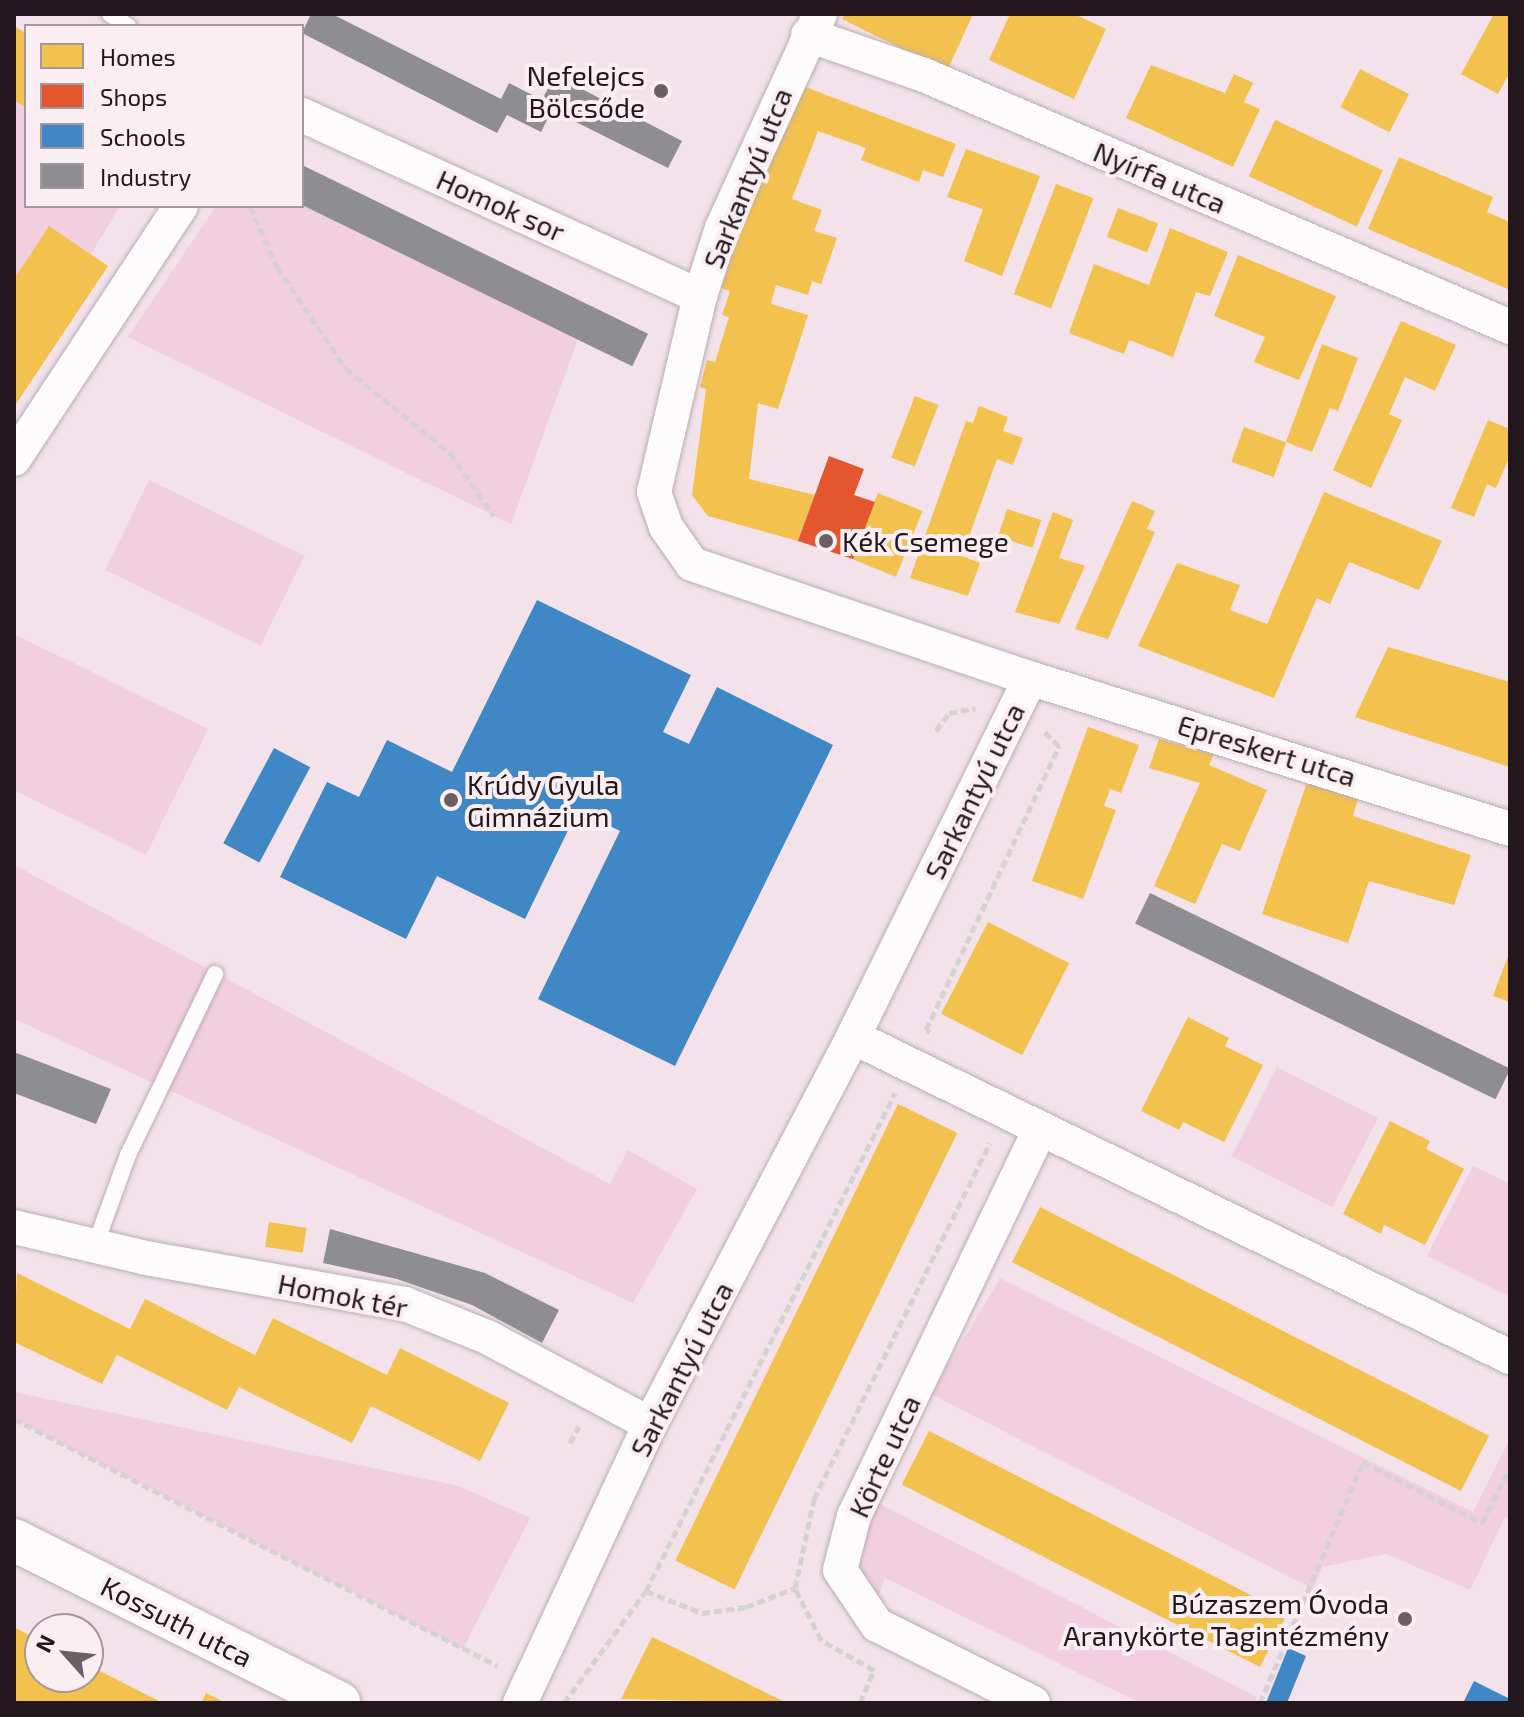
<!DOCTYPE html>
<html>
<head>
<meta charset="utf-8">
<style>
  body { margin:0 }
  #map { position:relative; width:1524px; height:1717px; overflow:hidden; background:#f3e2ea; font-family:"Exo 2",sans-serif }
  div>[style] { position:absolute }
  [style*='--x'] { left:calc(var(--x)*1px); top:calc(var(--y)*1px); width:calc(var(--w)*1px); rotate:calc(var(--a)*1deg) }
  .green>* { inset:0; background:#f2cfdf; transform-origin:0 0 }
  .homes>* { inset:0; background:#f2c14e; transform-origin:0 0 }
  .shops>* { inset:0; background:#e4572e }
  .schools>* { inset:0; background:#3f88c5; transform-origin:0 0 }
  .industry>* { inset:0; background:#8d8d92; transform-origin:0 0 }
  .path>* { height:5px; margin-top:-2.5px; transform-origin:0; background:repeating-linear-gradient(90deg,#d6d1d3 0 8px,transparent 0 12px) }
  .roads { filter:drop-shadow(0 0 2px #baadb3) drop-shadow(0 0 2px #baadb3) }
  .service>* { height:16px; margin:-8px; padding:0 8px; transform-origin:8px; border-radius:8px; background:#fdfbfc }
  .minor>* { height:34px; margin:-17px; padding:0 17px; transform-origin:17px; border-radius:17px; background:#fdfbfc }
  .tertiary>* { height:42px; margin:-21px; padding:0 21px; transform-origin:21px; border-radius:21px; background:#fdfbfc }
  .dots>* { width:22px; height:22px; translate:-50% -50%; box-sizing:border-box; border:4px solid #fbeef3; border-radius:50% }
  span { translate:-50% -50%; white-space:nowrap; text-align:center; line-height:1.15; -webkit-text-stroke:8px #fbeef3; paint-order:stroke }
  .poi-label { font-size:28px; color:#22171c }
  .right { translate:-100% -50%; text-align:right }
  .left { translate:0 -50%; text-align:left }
  .street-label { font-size:28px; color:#22171c }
  .frame { position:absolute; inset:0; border:16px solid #22171c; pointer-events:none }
  .legend { position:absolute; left:24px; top:24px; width:280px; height:184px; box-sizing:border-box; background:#fbeef3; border:2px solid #a4989d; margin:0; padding:10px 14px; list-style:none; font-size:24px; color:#22171c }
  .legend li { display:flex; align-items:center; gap:16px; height:40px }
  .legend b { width:40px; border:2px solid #a4989d }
  .north { position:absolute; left:24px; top:1613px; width:80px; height:80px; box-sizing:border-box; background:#fbeef3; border:2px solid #a4989d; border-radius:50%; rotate:297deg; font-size:22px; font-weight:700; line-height:32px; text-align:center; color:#22171c }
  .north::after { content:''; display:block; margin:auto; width:28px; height:36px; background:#6b5e64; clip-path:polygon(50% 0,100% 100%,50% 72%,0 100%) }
</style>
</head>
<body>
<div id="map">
  <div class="green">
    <div style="clip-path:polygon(14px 100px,26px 108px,26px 206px,120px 206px,91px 254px,49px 227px,14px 279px)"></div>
    <div style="clip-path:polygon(302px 201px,579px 336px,511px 524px,128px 337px,216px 206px,302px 206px)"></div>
    <div style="left:149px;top:480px;width:173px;height:100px;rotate:26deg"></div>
    <div style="clip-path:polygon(14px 634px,208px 729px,146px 855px,14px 790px)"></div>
    <div style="clip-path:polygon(14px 865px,610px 1184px,628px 1150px,697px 1189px,633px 1303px,14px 1019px)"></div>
    <div style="left:1277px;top:1067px;width:113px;height:100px;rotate:27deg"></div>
    <div style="clip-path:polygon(1473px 1166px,1510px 1184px,1510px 1297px,1427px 1256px)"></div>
    <div style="clip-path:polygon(1000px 1278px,1473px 1512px,1510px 1438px,1510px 1519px,1505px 1517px,1470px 1590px,1386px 1554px,1322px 1567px,1313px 1589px,931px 1394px)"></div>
    <div style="clip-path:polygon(14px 1392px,459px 1486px,530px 1518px,463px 1649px,14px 1419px)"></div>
    <div style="clip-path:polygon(876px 1502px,1257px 1697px,1255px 1703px,1140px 1703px,885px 1578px,875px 1605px,853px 1579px)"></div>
  </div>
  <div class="homes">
    <div style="clip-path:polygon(845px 14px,973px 14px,947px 71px,842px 19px)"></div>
    <div style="clip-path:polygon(1010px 14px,1074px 14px,1106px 29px,1074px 99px,989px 60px)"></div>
    <div style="clip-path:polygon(1494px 14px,1510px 14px,1510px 72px,1498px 94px,1461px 74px)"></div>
    <div style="clip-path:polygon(14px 26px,26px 33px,26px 108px,14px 100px)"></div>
    <div style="clip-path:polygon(1151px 65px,1225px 93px,1234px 74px,1253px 83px,1244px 102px,1260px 109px,1233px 167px,1126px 118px)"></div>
    <div style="left:1360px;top:69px;width:55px;height:43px;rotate:27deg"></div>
    <div style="clip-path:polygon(792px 82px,956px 144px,943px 177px,923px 170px,919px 182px,861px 160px,866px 148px,818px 131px,792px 199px,822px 210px,814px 231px,837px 238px,821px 284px,812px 281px,808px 295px,776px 285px,771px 304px,808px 315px,778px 409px,758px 403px,749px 479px,815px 495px,798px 541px,708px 516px,692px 495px,706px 389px,700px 387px,707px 360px,715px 362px,729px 317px,722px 315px,730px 291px,715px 286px)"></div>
    <div style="left:1275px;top:120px;width:119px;height:62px;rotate:25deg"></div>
    <div style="clip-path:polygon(966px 149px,1040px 176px,1002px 276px,964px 261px,983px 209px,947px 197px)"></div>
    <div style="clip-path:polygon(1399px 157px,1493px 197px,1487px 212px,1510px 222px,1510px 290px,1368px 229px)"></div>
    <div style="left:1056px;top:184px;width:40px;height:118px;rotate:21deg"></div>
    <div style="left:1118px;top:208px;width:43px;height:31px;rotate:21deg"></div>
    <div style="clip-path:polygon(49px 226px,108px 266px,14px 407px,14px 279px)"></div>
    <div style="clip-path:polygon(1170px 228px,1228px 252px,1210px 296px,1196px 292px,1173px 357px,1129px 340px,1124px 354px,1069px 333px,1094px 264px,1149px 285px)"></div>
    <div style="clip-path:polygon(1238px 255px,1336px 296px,1299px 380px,1254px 362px,1265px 337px,1214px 316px)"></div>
    <div style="clip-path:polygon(1401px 321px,1456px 345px,1435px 391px,1405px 377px,1389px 414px,1402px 420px,1371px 488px,1333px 470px)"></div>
    <div style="clip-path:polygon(1322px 344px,1358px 358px,1338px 411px,1330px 408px,1312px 452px,1286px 442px)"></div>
    <div style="left:915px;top:396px;width:25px;height:66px;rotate:21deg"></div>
    <div style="clip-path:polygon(979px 406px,1008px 417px,1003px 431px,1023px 438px,1013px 465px,997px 459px,962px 556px,980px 563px,968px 596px,910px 578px,966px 421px,973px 423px)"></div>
    <div style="clip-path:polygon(1488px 420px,1510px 429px,1510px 456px,1496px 488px,1487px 484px,1474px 517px,1451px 508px)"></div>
    <div style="left:1244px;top:427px;width:45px;height:37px;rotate:20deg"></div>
    <div style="clip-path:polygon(1324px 492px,1442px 541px,1419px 590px,1349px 562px,1330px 604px,1317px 598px,1274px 698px,1138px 646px,1177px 563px,1240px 585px,1230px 610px,1267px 624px)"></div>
    <div style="left:878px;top:493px;width:48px;height:71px;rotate:22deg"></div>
    <div style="clip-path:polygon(1132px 501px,1155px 511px,1147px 529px,1155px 532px,1108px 639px,1075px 629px)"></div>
    <div style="left:1007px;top:509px;width:36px;height:29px;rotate:18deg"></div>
    <div style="clip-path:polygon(1053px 512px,1073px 520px,1059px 558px,1085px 566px,1059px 624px,1015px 612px)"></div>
    <div style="clip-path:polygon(1388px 647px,1510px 682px,1510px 767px,1355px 717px)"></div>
    <div style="clip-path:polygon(1088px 727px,1139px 745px,1121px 793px,1110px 789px,1104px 806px,1116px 810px,1083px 899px,1032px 881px)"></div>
    <div style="clip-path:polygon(1159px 739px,1214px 754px,1209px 765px,1267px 790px,1240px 851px,1222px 844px,1195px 904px,1154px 886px,1200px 783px,1149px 768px)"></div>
    <div style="clip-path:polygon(1307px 782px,1358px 799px,1353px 816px,1471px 855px,1454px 905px,1369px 881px,1348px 943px,1262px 914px)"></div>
    <div style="left:988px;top:922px;width:91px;height:103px;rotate:27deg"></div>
    <div style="clip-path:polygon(1510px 951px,1510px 1002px,1493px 996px)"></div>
    <div style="clip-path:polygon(1188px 1017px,1229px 1038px,1225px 1046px,1263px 1065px,1224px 1142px,1183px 1122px,1179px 1130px,1141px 1111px)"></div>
    <div style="left:898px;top:1104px;width:66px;height:508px;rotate:26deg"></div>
    <div style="clip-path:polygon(1390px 1121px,1430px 1141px,1426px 1149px,1464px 1169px,1425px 1245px,1384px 1225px,1381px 1234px,1343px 1214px)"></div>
    <div style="left:1040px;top:1207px;width:504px;height:62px;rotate:27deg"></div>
    <div style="left:269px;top:1222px;width:38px;height:25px;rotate:9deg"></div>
    <div style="clip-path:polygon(17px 1273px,130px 1329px,145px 1299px,255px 1355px,273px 1318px,387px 1375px,400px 1348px,509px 1403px,480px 1461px,371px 1406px,352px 1443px,239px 1387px,227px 1410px,117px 1355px,102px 1384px,14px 1342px)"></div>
    <div style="left:929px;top:1431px;width:402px;height:60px;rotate:27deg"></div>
    <div style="clip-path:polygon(14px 1627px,40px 1641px,40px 1677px,88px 1677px,88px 1665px,163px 1703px,14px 1703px)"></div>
    <div style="clip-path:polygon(652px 1637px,698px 1659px,787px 1703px,621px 1699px)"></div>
    <div style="clip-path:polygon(206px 1693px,226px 1703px,201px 1703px)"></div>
  </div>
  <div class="shops">
    <div style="clip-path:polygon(829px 456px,864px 469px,854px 495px,875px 502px,853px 559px,798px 541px)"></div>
  </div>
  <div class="schools">
    <div style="clip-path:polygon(537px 600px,691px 675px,663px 732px,689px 744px,717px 687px,833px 745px,675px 1066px,538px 999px,620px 831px,578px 810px,525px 919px,437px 876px,406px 939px,280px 877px,327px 782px,359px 797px,387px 740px,452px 772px)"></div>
    <div style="left:274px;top:748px;width:41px;height:108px;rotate:28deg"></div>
    <div style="clip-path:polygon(1288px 1648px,1306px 1656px,1287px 1703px,1266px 1703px)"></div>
    <div style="clip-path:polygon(1474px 1681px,1510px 1699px,1510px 1703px,1463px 1703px)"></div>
  </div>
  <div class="industry">
    <div style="clip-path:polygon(311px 14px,332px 14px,501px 99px,509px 83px,542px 100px,555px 75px,682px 141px,668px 168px,552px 110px,541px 132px,507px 115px,497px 133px,302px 33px)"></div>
    <div style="left:302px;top:165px;width:385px;height:36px;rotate:26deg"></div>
    <div style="left:1150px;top:893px;width:401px;height:34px;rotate:26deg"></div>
    <div style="clip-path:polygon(14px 1052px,111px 1089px,96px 1124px,14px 1093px)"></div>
    <div style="clip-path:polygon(330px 1229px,485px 1273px,559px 1310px,542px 1343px,472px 1305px,397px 1279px,323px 1263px)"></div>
  </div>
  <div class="path">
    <div style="--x:250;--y:206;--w:67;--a:66.1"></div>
    <div style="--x:277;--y:267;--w:123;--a:55.9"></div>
    <div style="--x:346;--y:369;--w:134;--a:38.9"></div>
    <div style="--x:450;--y:453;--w:77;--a:55.1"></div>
    <div style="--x:936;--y:731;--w:22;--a:-54"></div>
    <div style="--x:949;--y:713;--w:27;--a:-10"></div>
    <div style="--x:930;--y:1032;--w:4;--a:-153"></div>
    <div style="--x:926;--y:1030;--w:314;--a:-64.9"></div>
    <div style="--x:1059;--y:746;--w:23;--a:-135"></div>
    <div style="--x:14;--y:1419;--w:543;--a:27.04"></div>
    <div style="--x:570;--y:1443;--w:19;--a:-62"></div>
    <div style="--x:646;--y:1591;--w:60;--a:21.4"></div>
    <div style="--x:702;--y:1613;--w:44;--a:-7.8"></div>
    <div style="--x:746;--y:1607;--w:53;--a:-21.2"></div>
    <div style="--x:564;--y:1703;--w:139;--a:-53.8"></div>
    <div style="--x:646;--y:1591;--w:557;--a:-63.43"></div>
    <div style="--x:860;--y:1703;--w:36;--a:-67"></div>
    <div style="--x:874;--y:1670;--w:61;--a:-150.5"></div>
    <div style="--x:821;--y:1640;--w:58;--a:-116.6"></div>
    <div style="--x:795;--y:1588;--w:91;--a:-77.9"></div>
    <div style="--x:814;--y:1499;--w:397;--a:-63.7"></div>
    <div style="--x:1260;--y:1703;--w:262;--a:-66.9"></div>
    <div style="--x:1363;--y:1462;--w:134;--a:27.1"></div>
    <div style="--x:1482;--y:1523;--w:62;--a:-63"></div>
  </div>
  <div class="roads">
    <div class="service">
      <div style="--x:110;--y:14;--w:22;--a:34"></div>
      <div style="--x:95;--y:1246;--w:97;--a:-70.1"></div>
      <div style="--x:128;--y:1155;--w:201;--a:-64.3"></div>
    </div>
    <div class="minor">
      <div style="--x:820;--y:14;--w:235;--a:114.6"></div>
      <div style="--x:722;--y:228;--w:71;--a:107.9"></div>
      <div style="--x:700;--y:296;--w:201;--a:103.2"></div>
      <div style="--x:654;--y:492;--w:37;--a:71"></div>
      <div style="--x:666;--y:527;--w:45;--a:54.9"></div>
      <div style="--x:692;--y:564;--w:349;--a:18.7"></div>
      <div style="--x:1023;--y:676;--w:510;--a:17.44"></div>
      <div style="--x:808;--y:35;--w:123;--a:19"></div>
      <div style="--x:924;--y:75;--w:638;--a:23.27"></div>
      <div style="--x:302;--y:115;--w:437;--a:24.5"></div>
      <div style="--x:14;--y:459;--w:303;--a:-56.6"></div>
      <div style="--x:853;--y:1037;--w:731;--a:25.97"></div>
      <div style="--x:14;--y:1227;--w:136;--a:13.2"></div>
      <div style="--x:146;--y:1258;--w:263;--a:10.1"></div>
      <div style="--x:405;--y:1304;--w:88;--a:21.9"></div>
      <div style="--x:487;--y:1337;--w:185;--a:28.1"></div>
      <div style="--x:520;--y:1703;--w:308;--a:-65"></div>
      <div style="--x:650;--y:1424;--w:437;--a:-62.3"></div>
      <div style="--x:853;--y:1037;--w:386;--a:-63.7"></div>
      <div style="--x:1024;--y:691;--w:15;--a:-94"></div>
      <div style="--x:1033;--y:1703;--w:174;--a:-153.4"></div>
      <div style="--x:877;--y:1625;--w:66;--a:-123.9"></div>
      <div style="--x:840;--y:1570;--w:56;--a:-75.5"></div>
      <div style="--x:854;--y:1516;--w:429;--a:-64.3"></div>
    </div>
    <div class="tertiary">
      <div style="--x:14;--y:1540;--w:364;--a:26.6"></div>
    </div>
  </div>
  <div class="dots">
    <div style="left:661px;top:91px;background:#6b5e64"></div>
    <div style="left:826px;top:541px;background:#6b5e64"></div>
    <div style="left:451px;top:800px;background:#6b5e64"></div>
    <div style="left:1405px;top:1619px;background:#6b5e64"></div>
  </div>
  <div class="poi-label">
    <span class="right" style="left:645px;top:91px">Nefelejcs<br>Bölcsőde</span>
    <span class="left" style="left:842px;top:541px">Kék Csemege</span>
    <span class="left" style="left:467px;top:800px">Krúdy Gyula<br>Gimnázium</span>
    <span class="right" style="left:1389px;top:1619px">Búzaszem Óvoda<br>Aranykörte Tagintézmény</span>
  </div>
  <div class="street-label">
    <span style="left:1160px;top:177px;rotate:23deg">Nyírfa utca</span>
    <span style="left:747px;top:178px;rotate:-68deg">Sarkantyú utca</span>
    <span style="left:501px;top:205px;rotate:24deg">Homok sor</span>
    <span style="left:1267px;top:750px;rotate:17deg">Epreskert utca</span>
    <span style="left:974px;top:791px;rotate:-64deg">Sarkantyú utca</span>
    <span style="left:343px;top:1295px;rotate:11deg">Homok tér</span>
    <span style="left:681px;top:1369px;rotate:-63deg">Sarkantyú utca</span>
    <span style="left:884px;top:1456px;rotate:-65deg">Körte utca</span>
    <span style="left:177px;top:1621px;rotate:27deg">Kossuth utca</span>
  </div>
  <div class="frame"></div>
  <ul class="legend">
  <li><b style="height:22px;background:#f2c14e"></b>Homes</li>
  <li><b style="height:22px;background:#e4572e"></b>Shops</li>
  <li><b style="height:22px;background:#3f88c5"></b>Schools</li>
  <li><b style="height:22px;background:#8d8d92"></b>Industry</li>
  </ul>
  <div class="north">N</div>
</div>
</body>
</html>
